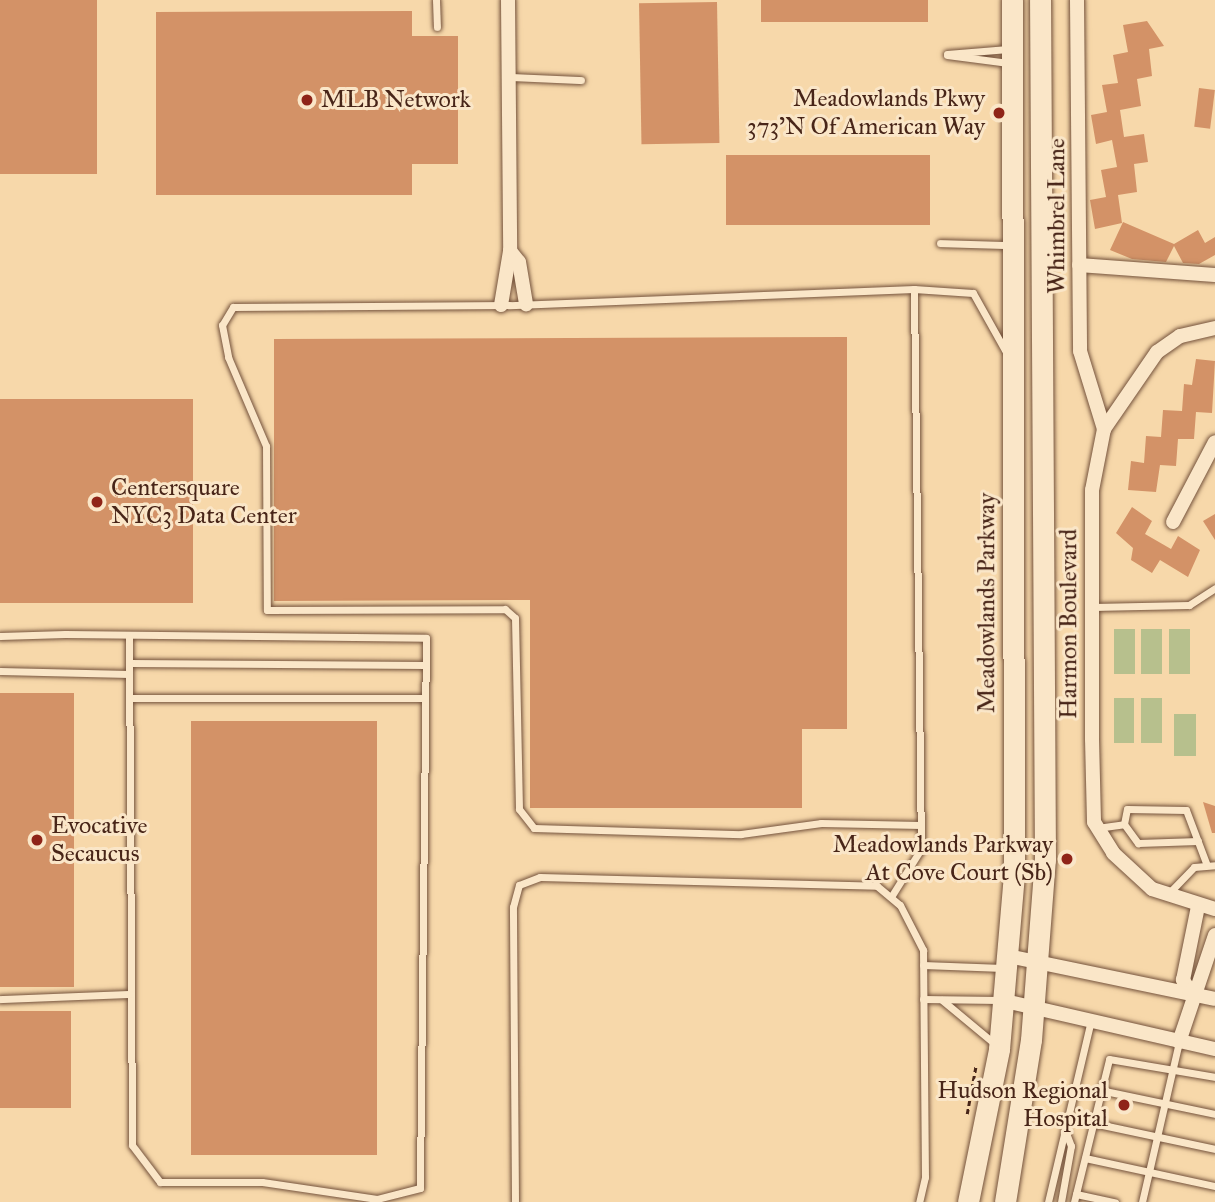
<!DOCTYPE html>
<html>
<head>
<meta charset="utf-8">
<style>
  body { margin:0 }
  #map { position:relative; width:1215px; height:1202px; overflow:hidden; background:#f7d8aa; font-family:"IM FELL Great Primer",serif }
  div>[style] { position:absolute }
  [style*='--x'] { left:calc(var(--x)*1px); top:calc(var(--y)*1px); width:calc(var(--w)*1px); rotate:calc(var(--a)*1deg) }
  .green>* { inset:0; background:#b7c08d; transform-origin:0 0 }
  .building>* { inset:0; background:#d39267; transform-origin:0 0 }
  .path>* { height:2.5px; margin-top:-1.25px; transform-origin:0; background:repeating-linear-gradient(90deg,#482518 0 5px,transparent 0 8.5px) }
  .roads { filter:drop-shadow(0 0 2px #74523c) drop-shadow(0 0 2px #74523c) }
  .lane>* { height:7px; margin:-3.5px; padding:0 3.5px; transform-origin:3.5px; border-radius:3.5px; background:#fae6c8 }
  .street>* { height:14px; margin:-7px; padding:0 7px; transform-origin:7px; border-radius:7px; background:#fae6c8 }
  .secondary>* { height:21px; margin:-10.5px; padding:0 10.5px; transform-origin:10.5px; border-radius:10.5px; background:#fae6c8 }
  .dots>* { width:19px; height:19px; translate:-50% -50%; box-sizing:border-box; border:4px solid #fae6c8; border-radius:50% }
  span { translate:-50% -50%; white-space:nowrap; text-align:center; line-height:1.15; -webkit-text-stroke:6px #fae6c8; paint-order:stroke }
  .poi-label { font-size:24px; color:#482518 }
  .right { translate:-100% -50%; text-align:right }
  .left { translate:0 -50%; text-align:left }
  .street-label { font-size:24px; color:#482518 }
</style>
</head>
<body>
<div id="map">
  <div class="green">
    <div style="left:1114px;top:629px;width:21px;height:45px"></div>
    <div style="left:1141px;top:629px;width:21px;height:45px"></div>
    <div style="left:1169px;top:629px;width:21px;height:45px"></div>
    <div style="left:1114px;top:698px;width:20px;height:45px"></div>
    <div style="left:1141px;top:698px;width:21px;height:45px"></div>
    <div style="left:1174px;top:714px;width:22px;height:42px"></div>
  </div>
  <div class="building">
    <div style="left:0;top:0;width:97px;height:174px"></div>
    <div style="left:761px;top:0;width:167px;height:22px"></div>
    <div style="left:717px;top:2px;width:141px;height:78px;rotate:89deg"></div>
    <div style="clip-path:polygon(412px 11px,412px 36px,458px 36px,458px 164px,412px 164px,412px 195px,156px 195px,156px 12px)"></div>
    <div style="clip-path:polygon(1147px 21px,1164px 46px,1149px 49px,1152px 76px,1137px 79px,1141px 106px,1120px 110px,1124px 137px,1144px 134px,1148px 162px,1134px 164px,1137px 192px,1118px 195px,1122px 223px,1095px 229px,1090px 200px,1106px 197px,1101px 170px,1117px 167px,1112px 140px,1096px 144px,1091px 115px,1107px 112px,1102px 85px,1118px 83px,1113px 55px,1128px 52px,1123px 25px)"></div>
    <div style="left:1199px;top:88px;width:16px;height:39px;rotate:7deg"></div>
    <div style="left:726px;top:155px;width:204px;height:70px"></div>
    <div style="clip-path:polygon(1123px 222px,1174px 244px,1198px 230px,1205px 243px,1215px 237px,1215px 255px,1199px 264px,1183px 263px,1174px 246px,1166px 262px,1132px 259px,1110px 250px)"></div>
    <div style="clip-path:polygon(847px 337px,847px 729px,802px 729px,802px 808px,530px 808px,530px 600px,274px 601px,274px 339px)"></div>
    <div style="clip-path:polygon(1196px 359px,1215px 361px,1212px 413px,1196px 412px,1194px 439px,1178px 439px,1176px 466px,1160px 465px,1156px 492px,1128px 490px,1131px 461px,1144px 463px,1146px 436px,1161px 437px,1163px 410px,1182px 411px,1184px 384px,1192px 385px)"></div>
    <div style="left:193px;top:399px;width:204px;height:193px;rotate:90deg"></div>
    <div style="clip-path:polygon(1132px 507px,1152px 521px,1145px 534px,1171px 549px,1178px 536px,1200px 550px,1188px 577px,1160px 560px,1152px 573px,1131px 560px,1133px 548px,1116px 533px)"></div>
    <div style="clip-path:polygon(1215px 514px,1215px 540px,1203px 521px)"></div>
    <div style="left:0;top:693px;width:74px;height:294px"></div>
    <div style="left:377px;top:721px;width:434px;height:186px;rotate:90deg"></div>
    <div style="clip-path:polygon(1203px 802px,1215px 806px,1215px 833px,1212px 833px)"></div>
    <div style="left:0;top:1011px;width:71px;height:97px"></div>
  </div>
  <div class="path">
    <div style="--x:967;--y:1114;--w:50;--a:-79.6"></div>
  </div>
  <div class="roads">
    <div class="lane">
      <div style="--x:436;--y:0;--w:27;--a:88"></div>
      <div style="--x:947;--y:54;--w:61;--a:-4.7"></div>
      <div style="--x:947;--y:55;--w:62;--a:7.5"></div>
      <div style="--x:509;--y:77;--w:72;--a:2.4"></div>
      <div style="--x:940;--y:243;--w:69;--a:1.7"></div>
      <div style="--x:914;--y:289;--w:405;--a:177.7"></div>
      <div style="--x:509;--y:305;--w:276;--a:179.6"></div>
      <div style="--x:233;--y:307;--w:21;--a:121"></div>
      <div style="--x:222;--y:325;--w:33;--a:79"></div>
      <div style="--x:228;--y:357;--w:97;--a:66.9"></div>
      <div style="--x:266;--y:446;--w:164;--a:89.7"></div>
      <div style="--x:267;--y:610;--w:238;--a:-0.2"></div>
      <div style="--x:505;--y:609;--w:13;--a:42"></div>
      <div style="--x:515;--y:618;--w:191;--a:88.8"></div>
      <div style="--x:519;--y:809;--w:24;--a:52"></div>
      <div style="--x:534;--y:828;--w:207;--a:1.7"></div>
      <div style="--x:741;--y:834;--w:81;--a:-7.8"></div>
      <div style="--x:821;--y:823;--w:100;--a:1.1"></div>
      <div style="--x:1093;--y:607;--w:96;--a:-1.2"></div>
      <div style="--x:1189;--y:605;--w:31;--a:-33"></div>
      <div style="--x:0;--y:636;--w:65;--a:-1.8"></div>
      <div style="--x:65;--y:634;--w:361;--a:0.6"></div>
      <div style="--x:426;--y:638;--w:550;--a:90.63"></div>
      <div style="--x:420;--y:1188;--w:44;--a:165.7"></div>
      <div style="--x:377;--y:1199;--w:116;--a:-171.6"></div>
      <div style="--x:262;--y:1182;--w:102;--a:180"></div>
      <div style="--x:160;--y:1182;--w:46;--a:-127.1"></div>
      <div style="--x:132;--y:1145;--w:509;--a:-90.34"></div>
      <div style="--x:129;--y:663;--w:297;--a:0.4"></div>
      <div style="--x:0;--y:671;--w:129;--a:1.3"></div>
      <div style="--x:129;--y:698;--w:296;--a:0"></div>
      <div style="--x:1124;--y:824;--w:24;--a:54"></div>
      <div style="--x:1138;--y:843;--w:60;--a:-1.9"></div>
      <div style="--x:1097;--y:828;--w:27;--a:-8"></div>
      <div style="--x:1124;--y:824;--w:15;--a:-79"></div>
      <div style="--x:1127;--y:809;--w:59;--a:1"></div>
      <div style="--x:1186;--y:810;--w:57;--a:69.3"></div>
      <div style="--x:1168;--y:894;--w:37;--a:-46"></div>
      <div style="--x:1194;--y:867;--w:21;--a:-5"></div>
      <div style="--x:891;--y:897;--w:57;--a:-58"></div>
      <div style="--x:921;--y:849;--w:560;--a:-90.72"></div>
      <div style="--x:914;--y:289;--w:59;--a:3.9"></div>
      <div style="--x:973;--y:293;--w:68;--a:60.8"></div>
      <div style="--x:923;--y:965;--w:80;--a:2.1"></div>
      <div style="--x:0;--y:999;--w:131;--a:-2.2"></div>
      <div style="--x:923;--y:999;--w:76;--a:0.8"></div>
      <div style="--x:942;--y:1000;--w:69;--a:39.7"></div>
      <div style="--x:1100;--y:1090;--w:117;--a:11.8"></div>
      <div style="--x:1093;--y:1123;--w:125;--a:12"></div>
      <div style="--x:1085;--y:1158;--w:133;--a:12.2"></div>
      <div style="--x:1076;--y:1194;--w:40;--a:12"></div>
      <div style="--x:515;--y:1202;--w:295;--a:-90.4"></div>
      <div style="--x:513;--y:907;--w:23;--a:-75"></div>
      <div style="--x:519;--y:885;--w:22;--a:-21"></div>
      <div style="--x:540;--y:877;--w:337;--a:1.5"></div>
      <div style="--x:877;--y:886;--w:30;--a:40"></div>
      <div style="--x:900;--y:905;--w:51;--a:62.9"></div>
      <div style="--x:923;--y:950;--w:227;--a:89.5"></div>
      <div style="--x:925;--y:1177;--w:26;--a:103"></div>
      <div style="--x:1048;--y:1202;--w:187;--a:-76.7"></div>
      <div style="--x:1061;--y:1202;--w:57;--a:-79.9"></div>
      <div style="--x:1071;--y:1146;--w:17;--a:-111"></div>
      <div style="--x:1074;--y:1202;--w:147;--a:-76.2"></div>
      <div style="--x:1109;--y:1059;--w:108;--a:9.6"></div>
      <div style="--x:1142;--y:1202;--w:164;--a:-77"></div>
    </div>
    <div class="street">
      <div style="--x:508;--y:0;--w:251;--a:89.5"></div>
      <div style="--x:1077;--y:0;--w:351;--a:89.5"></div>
      <div style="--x:1080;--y:351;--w:82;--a:72.9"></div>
      <div style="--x:1079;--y:265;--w:136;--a:4.2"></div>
      <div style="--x:501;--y:305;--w:55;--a:-80.5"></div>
      <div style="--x:510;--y:251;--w:14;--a:51"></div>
      <div style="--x:519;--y:262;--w:43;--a:80.5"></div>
      <div style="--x:1215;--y:328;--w:36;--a:167"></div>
      <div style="--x:1180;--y:336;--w:28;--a:145"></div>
      <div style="--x:1157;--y:352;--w:93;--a:124.5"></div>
      <div style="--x:1104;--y:429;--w:62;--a:101.1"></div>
      <div style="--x:1092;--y:490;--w:249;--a:90"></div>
      <div style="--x:1092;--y:739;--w:83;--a:88.6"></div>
      <div style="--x:1094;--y:822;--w:36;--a:58"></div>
      <div style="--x:1113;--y:853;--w:53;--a:42.7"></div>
      <div style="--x:1152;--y:889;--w:66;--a:17.6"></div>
      <div style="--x:1173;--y:522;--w:90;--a:-62.3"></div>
      <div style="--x:1008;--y:956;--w:211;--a:11.7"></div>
      <div style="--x:1192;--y:994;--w:17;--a:-123"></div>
      <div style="--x:1183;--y:980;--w:76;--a:-78.5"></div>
      <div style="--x:1005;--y:1001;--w:215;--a:12.9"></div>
      <div style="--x:1179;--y:1042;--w:113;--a:-71.4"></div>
    </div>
    <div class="secondary">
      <div style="--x:968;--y:1202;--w:156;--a:-78.5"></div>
      <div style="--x:999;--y:1049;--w:175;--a:-85.1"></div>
      <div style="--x:1014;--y:875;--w:875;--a:-90.13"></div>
      <div style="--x:1005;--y:1202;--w:164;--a:-80.9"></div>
      <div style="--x:1031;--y:1040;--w:181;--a:-85.6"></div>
      <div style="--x:1045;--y:860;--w:860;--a:-90.33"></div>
    </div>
  </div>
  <div class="dots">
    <div style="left:307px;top:100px;background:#8f2418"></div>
    <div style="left:999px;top:113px;background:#8f2418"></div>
    <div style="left:97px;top:502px;background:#8f2418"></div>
    <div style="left:37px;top:840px;background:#8f2418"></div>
    <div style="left:1067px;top:859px;background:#8f2418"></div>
    <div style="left:1124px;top:1105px;background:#8f2418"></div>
  </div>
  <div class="poi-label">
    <span class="right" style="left:985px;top:113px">Meadowlands Pkwy<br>373'N Of American Way</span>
    <span class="left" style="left:321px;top:100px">MLB Network</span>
    <span class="left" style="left:111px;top:502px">Centersquare<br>NYC3 Data Center</span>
    <span class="left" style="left:51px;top:840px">Evocative<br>Secaucus</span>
    <span class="right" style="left:1053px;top:859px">Meadowlands Parkway<br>At Cove Court (Sb)</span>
    <span class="right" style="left:1108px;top:1105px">Hudson Regional<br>Hospital</span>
  </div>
  <div class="street-label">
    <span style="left:1057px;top:216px;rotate:-90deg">Whimbrel Lane</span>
    <span style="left:987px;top:603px;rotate:-90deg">Meadowlands Parkway</span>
    <span style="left:1069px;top:624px;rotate:-90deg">Harmon Boulevard</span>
  </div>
</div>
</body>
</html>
